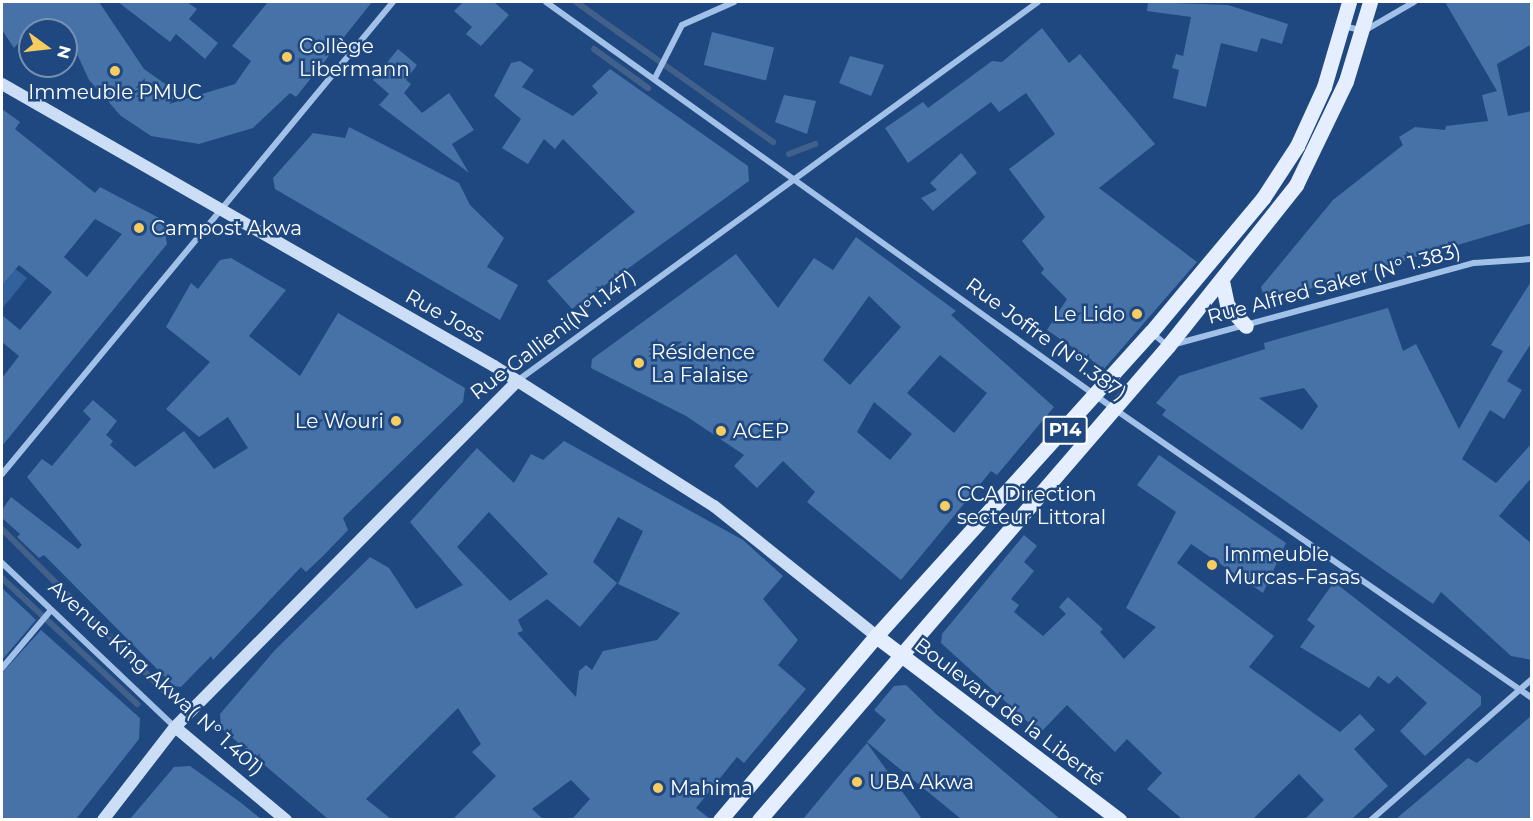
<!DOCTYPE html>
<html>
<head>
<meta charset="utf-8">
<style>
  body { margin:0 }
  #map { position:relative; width:1533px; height:821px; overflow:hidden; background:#1e487f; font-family:Montserrat,sans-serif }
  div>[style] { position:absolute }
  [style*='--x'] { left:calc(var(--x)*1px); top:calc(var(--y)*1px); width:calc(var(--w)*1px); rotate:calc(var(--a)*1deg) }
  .green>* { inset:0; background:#31629d }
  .stream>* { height:6px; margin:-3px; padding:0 3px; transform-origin:3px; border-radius:3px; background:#42618a }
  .building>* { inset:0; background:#4672a8; transform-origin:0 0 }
  .street>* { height:6px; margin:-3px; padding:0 3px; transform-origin:3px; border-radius:3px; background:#a2c1e8 }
  .secondary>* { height:12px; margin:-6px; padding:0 6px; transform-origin:6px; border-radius:6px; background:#ccdef6 }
  .primary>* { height:15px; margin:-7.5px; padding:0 7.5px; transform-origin:7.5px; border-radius:7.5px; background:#e4eefe }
  .dots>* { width:16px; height:16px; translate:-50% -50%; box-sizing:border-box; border:3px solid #1e487f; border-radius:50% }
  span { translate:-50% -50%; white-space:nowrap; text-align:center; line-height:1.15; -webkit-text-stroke:5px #1e487f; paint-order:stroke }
  .shield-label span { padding:2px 4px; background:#1e487f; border:2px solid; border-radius:4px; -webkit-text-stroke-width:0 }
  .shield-label { font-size:18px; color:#fff; font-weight:700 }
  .poi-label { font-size:20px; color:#fff }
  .left { translate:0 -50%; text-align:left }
  .right { translate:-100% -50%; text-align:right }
  .street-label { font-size:20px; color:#fff }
  .frame { position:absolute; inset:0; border:3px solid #fff; pointer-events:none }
  .north { position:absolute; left:18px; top:18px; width:60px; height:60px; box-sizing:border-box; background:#1e487f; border:2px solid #7891b2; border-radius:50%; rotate:105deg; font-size:16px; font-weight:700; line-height:24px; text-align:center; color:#fff }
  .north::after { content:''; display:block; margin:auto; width:21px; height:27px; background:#f7cc61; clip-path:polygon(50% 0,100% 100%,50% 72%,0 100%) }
</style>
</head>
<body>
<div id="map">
  <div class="green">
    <div style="clip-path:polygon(2px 259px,27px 278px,2px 309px)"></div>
  </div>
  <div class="stream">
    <div style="--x:576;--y:2;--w:242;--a:35.4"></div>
    <div style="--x:594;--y:49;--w:67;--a:35.8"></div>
    <div style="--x:789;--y:154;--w:28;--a:-21"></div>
    <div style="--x:2;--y:529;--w:229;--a:45"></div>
    <div style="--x:2;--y:578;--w:185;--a:43"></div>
  </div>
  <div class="building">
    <div style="clip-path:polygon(2px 2px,99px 2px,144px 69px,178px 93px,169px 104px,235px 84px,251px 61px,232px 46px,268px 2px,372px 2px,296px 97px,290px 93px,253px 128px,199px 144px,151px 136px,121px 116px,89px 80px,66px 30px,30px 30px,14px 48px,2px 30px)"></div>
    <div style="clip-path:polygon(118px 2px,187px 2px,197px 9px,189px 19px,218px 43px,205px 59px,176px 34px,170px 42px)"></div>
    <div style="clip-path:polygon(463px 2px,494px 2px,509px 15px,481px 46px,466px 34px,472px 27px,454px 11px)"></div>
    <div style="clip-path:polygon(1148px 2px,1228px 5px,1288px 24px,1282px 44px,1261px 38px,1257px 52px,1221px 43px,1206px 107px,1173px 98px,1179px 70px,1172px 68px,1176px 54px,1183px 56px,1191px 17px,1147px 11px)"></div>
    <div style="clip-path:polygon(1445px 2px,1532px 2px,1532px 44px,1497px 64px,1508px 116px,1532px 111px,1532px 223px,1265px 302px,1261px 287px,1333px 200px,1403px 145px,1399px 137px,1415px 127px,1445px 130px,1446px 126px,1488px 121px,1482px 95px,1497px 91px)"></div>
    <div style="clip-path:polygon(1042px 28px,1069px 63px,1080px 54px,1155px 144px,1099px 188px,1197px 262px,1104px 369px,1047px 330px,1067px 299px,1041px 273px,1044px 269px,1022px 241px,1045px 217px,1009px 169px,1055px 134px,1026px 93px,999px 112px,991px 102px,908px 163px,885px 128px,923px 102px,928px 108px,992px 61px,1002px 62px)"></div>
    <div style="left:712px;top:32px;width:64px;height:34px;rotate:14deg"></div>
    <div style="clip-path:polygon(398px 49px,417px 65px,406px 80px,411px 84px,404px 93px,422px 113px,449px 93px,474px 130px,452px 144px,469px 173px,379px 105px,389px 94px,373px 80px)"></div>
    <div style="clip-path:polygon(850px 56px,884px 65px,871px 96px,839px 83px)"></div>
    <div style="clip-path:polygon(520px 61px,534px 70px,522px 87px,573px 116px,598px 93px,592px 86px,610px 69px,748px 166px,749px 181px,572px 309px,547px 281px,635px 212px,563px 139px,555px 149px,544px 139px,528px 164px,502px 148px,521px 119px,494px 96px,511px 63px)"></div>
    <div style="clip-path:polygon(784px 95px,816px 101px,807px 134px,775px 122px)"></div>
    <div style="clip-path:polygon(evenodd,2px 109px,20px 122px,15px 129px,95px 193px,100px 187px,163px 220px,167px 244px,2px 446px,2px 378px,19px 356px,2px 342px,2px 315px,20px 330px,52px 292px,19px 265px,2px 285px,2px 109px,95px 219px,122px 234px,87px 277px,64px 257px,95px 219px)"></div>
    <div style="clip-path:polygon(349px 127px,459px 183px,470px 205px,504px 238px,487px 267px,518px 285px,500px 320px,275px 189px,273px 178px,313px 133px,345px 138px)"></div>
    <div style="clip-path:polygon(961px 153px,977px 173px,933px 211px,921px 198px,937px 190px,930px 183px)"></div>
    <div style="clip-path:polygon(evenodd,856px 237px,956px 311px,951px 315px,1054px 407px,997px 475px,991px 471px,901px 580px,807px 502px,815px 492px,783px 461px,757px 488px,734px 466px,744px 455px,686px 416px,591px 368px,592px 359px,736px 254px,778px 308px,814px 258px,833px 270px,856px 237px,869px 296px,901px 327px,850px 385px,823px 360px,869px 296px,856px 237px,940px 355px,987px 393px,954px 433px,907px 393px,940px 355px,856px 237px,874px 402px,912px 434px,890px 460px,857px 432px,874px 402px)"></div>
    <div style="clip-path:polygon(231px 258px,286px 290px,249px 336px,300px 376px,338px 313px,465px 388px,463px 402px,343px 518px,348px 530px,323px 556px,306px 572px,301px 567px,213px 660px,211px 656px,181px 687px,174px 686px,44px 555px,39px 558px,17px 537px,20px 534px,2px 518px,2px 510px,11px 497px,78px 549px,82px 545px,27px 477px,42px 459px,52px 466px,91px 419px,83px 411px,93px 400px,117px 421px,106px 435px,113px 441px,110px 445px,135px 467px,184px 431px,214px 469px,248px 448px,228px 417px,199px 437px,166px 409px,210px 362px,166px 327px,191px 283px,198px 289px,220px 260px)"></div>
    <div style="clip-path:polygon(evenodd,1532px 280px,1532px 342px,1507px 381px,1522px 390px,1504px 419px,1490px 410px,1462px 459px,1496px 483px,1532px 443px,1532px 477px,1499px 516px,1532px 544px,1532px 660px,1511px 656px,1441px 592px,1433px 604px,1162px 415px,1166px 410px,1156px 403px,1179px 376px,1265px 349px,1264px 343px,1388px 308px,1403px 351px,1416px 344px,1459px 429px,1503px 351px,1491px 345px,1532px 280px,1304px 388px,1318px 406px,1302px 430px,1259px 398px,1304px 388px)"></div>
    <div style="clip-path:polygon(evenodd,564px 441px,743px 540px,783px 576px,763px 599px,798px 640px,778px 665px,806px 689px,744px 763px,737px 757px,696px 808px,710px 819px,572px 819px,590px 799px,571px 780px,532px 809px,543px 819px,453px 819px,496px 776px,472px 752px,481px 744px,458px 708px,366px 799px,391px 819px,328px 819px,221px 728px,220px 714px,275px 650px,370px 557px,389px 568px,416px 609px,463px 585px,410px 522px,477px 448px,514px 483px,531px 454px,543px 460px,564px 441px,489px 512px,548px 574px,510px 601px,457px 547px,489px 512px,564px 441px,618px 517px,643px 531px,618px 584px,680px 613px,657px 640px,603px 651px,592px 670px,586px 665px,579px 671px,576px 697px,517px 633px,523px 631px,518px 620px,547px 599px,580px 627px,617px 583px,593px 562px,618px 517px)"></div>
    <div style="clip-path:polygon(1159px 455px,1286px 543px,1263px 593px,1191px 544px,1177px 563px,1274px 636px,1249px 667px,1340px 732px,1360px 714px,1375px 730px,1354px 749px,1388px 786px,1352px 819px,1305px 819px,1324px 800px,1299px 774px,1253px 819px,1182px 819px,1147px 789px,1162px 773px,1127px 739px,1115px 752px,1067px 705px,1040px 733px,941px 643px,942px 634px,1024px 535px,1037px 546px,1024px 562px,1034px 571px,1011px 599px,1019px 605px,1014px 612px,1043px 636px,1066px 614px,1059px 607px,1068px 597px,1103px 629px,1100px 632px,1124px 659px,1156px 627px,1126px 608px,1176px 512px,1137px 485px)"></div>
    <div style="clip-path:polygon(1334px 582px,1481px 696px,1481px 705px,1425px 756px,1400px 731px,1427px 703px,1397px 676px,1389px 684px,1378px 676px,1369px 688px,1300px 647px,1315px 626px,1307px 620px)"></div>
    <div style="clip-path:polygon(2px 588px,36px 620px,2px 660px)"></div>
    <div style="clip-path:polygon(41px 630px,140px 718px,139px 739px,76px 819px,2px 819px,2px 673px)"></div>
    <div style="clip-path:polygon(906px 685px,936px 714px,1060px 819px,961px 819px,867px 742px,886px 720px,874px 710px,894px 686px)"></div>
    <div style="clip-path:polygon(1532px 715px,1532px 819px,1396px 819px,1468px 758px,1477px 763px)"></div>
    <div style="clip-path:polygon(867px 743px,922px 819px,803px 819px,838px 777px)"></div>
    <div style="clip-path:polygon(190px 766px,240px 802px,261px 819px,130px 819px,174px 767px)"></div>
  </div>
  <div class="street">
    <div style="--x:546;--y:2;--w:697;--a:35.6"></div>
    <div style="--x:1113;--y:408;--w:510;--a:34.69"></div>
    <div style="--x:1343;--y:26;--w:22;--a:13"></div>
    <div style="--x:1364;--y:31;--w:58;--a:-30.1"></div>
    <div style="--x:655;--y:78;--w:59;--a:-63"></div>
    <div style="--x:682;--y:25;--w:57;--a:-23.9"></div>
    <div style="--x:1152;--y:333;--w:21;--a:39"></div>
    <div style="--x:1168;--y:346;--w:317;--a:-15.2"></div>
    <div style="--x:1474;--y:263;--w:58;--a:-3.9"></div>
    <div style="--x:517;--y:381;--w:644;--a:-36.03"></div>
    <div style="--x:2;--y:474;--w:613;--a:-50.36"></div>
    <div style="--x:2;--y:563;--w:238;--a:43.5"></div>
    <div style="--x:2;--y:668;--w:76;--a:-49.8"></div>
    <div style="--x:1371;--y:820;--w:214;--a:-41.2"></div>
  </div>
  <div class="secondary">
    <div style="--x:2;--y:84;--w:567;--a:29.82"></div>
    <div style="--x:494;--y:366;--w:261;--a:32.5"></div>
    <div style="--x:714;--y:506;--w:208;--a:38.7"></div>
    <div style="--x:175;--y:727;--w:145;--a:40"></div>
    <div style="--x:103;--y:820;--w:118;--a:-52.3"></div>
    <div style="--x:175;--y:727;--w:485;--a:-45.3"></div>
  </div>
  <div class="primary">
    <div style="--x:1222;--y:281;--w:25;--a:78"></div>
    <div style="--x:1227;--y:305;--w:28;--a:48"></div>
    <div style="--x:876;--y:636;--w:305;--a:37.1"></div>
    <div style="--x:720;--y:820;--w:241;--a:-49.7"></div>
    <div style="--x:876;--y:636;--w:410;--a:-47.9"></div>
    <div style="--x:1151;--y:332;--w:175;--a:-50.1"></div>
    <div style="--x:1263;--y:198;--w:62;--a:-56.8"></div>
    <div style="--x:1297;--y:146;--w:65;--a:-65.4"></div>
    <div style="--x:1324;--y:87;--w:89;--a:-73.6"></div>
    <div style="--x:759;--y:820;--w:626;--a:-49.21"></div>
    <div style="--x:1168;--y:346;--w:206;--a:-51.5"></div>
    <div style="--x:1296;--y:185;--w:115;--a:-64.3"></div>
    <div style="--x:1346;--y:81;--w:83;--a:-73.1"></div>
  </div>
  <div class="dots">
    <div style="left:287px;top:57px;background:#f7cc61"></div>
    <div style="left:115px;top:71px;background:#f7cc61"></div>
    <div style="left:139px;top:228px;background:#f7cc61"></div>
    <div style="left:1137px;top:314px;background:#f7cc61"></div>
    <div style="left:639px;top:363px;background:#f7cc61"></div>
    <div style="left:396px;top:421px;background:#f7cc61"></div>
    <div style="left:721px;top:431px;background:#f7cc61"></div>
    <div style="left:945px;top:506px;background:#f7cc61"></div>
    <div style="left:1212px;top:565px;background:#f7cc61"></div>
    <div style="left:857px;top:782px;background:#f7cc61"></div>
    <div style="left:658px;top:788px;background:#f7cc61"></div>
  </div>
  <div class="shield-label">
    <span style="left:1065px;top:430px">P14</span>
  </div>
  <div class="poi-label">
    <span class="left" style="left:299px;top:58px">Collège<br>Libermann</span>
    <span style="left:115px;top:92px">Immeuble PMUC</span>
    <span class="left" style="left:151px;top:228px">Campost Akwa</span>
    <span class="right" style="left:1125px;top:314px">Le Lido</span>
    <span class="left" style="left:651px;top:364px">Résidence<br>La Falaise</span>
    <span class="right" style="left:384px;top:421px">Le Wouri</span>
    <span class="left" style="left:733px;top:431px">ACEP</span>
    <span class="left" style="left:957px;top:506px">CCA Direction<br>secteur Littoral</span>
    <span class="left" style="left:1224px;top:566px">Immeuble<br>Murcas-Fasas</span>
    <span class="left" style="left:869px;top:782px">UBA Akwa</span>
    <span class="left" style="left:670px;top:788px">Mahima</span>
  </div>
  <div class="street-label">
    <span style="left:1334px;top:284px;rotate:-15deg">Rue Alfred Saker (N° 1.383)</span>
    <span style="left:445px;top:316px;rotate:29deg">Rue Joss</span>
    <span style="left:553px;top:335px;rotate:-37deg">Rue Gallieni(N°1.147)</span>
    <span style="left:1046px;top:339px;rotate:36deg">Rue Joffre (N°1.387)</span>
    <span style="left:156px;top:678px;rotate:42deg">Avenue King Akwa( N° 1.401)</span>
    <span style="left:1009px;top:712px;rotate:37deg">Boulevard de la Liberté</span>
  </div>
  <div class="frame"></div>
  <div class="north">N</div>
</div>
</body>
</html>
